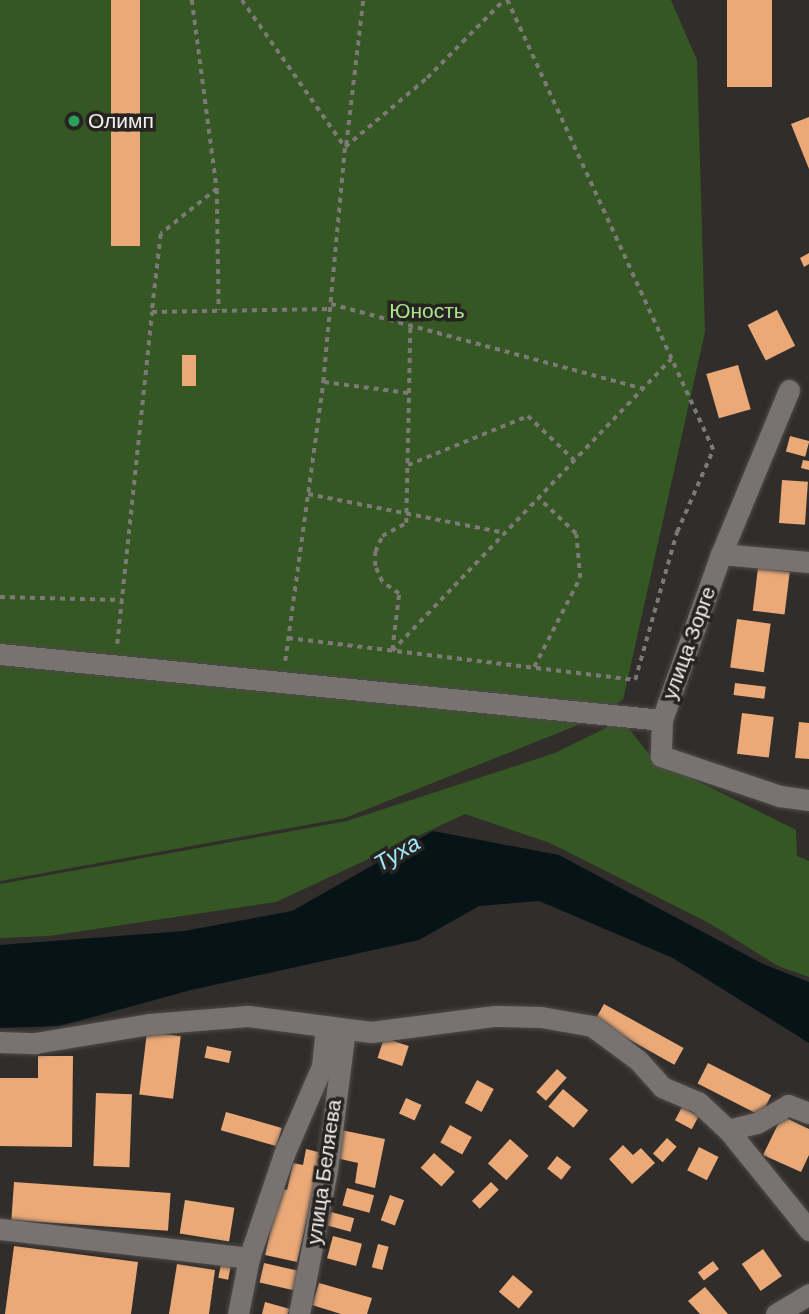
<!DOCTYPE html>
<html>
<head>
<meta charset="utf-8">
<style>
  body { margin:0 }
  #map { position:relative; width:809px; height:1314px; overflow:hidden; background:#312d2a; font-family:Helvetica,sans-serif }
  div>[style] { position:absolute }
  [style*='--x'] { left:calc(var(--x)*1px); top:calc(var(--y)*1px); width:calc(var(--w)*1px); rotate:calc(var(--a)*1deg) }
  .green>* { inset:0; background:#355723 }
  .water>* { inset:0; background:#071417 }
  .building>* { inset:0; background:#eba978; transform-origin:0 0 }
  .path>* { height:3.5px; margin-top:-1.75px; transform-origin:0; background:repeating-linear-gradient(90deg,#7c7976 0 5px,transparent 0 10px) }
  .roads { filter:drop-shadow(0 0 2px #4d4a48) drop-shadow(0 0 2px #4d4a48) }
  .minor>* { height:21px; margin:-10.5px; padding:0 10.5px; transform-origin:10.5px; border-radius:10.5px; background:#787370 }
  .dots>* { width:19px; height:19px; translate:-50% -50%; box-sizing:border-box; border:4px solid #272321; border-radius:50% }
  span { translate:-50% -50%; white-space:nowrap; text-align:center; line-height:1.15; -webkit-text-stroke:7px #272321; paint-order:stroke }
  .poi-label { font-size:21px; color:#f2f0ee }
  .left { translate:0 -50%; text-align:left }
  .park-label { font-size:21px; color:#a9e58d }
  .street-label { font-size:21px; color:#f2f0ee }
  .water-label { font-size:23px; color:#9deafa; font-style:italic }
</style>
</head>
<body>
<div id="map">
  <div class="green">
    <div style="clip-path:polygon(0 0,671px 0,697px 60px,705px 332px,623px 700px,573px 727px,345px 818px,0 881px)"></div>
    <div style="clip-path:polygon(622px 720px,653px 759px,796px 830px,797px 856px,809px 861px,809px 977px,778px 966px,709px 923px,550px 843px,465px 814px,276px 902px,49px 936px,0 938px,0 884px,347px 821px,555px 753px)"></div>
  </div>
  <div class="water">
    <div style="clip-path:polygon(433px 831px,559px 855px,763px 964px,809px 982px,809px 1043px,673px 958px,539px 901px,479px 906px,419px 940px,191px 990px,60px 1026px,0 1028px,0 945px,184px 931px,292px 911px)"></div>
  </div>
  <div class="building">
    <div style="left:111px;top:0;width:29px;height:246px"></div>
    <div style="left:727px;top:0;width:45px;height:87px"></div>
    <div style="clip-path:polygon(809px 117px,809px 169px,791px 124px)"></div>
    <div style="clip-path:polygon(809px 253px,809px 264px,804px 267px,800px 258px)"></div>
    <div style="left:777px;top:310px;width:40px;height:33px;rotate:63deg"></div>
    <div style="left:182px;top:355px;width:14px;height:31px"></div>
    <div style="left:738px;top:365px;width:46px;height:33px;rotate:74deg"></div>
    <div style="left:790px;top:436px;width:20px;height:16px;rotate:15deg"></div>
    <div style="clip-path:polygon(803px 460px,809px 461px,809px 470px,801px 468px)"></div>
    <div style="left:782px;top:480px;width:26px;height:43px;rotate:4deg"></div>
    <div style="left:758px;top:568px;width:32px;height:43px;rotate:7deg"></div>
    <div style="left:737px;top:619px;width:34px;height:49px;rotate:8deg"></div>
    <div style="left:735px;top:683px;width:31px;height:12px;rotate:7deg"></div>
    <div style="left:742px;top:713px;width:32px;height:41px;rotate:7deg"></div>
    <div style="clip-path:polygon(799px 722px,809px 723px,809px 759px,795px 758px)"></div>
    <div style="left:604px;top:1004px;width:91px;height:19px;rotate:29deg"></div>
    <div style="left:147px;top:1032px;width:34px;height:63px;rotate:7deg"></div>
    <div style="left:384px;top:1038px;width:26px;height:21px;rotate:18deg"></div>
    <div style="left:207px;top:1046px;width:25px;height:12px;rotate:12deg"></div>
    <div style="clip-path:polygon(38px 1056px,73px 1056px,72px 1147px,0 1146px,0 1078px,38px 1078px)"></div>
    <div style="left:708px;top:1063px;width:71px;height:23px;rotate:27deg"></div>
    <div style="left:557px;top:1069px;width:13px;height:31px;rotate:42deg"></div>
    <div style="left:477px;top:1080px;width:19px;height:26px;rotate:28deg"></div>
    <div style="left:563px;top:1089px;width:33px;height:23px;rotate:40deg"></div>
    <div style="left:96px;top:1093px;width:36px;height:73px;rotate:2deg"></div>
    <div style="left:406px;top:1098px;width:17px;height:17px;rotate:24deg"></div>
    <div style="left:682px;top:1107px;width:19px;height:15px;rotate:28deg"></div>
    <div style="left:226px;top:1112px;width:58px;height:19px;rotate:16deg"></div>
    <div style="clip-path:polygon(782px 1116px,809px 1129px,809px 1155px,801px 1172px,763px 1155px)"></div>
    <div style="left:450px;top:1125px;width:25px;height:20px;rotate:29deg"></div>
    <div style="clip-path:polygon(341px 1130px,385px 1139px,375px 1188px,355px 1183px,358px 1163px,336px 1158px)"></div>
    <div style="left:667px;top:1138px;width:13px;height:21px;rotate:42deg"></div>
    <div style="left:510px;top:1139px;width:25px;height:33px;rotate:42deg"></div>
    <div style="clip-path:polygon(623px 1145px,633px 1155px,641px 1148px,655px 1163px,632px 1184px,609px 1159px)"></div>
    <div style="left:699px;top:1147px;width:22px;height:26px;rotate:27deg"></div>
    <div style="clip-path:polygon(306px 1149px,322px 1153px,297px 1262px,265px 1255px,280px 1188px,287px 1190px,293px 1163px,303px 1165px)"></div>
    <div style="left:434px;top:1153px;width:28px;height:20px;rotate:42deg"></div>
    <div style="left:557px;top:1156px;width:18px;height:16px;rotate:38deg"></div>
    <div style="left:14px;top:1182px;width:157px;height:38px;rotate:4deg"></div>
    <div style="left:491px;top:1182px;width:11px;height:27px;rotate:45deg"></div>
    <div style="left:347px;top:1188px;width:28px;height:18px;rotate:15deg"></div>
    <div style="left:390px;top:1195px;width:15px;height:27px;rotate:20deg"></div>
    <div style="left:185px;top:1200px;width:50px;height:34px;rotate:9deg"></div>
    <div style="left:331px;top:1212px;width:24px;height:14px;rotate:15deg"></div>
    <div style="left:333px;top:1236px;width:30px;height:23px;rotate:15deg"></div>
    <div style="left:378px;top:1244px;width:11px;height:24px;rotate:15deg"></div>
    <div style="clip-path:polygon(14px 1246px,138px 1262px,131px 1314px,5px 1314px)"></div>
    <div style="left:763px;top:1249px;width:33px;height:26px;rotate:55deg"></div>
    <div style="left:713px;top:1261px;width:10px;height:19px;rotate:53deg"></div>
    <div style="left:264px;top:1263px;width:35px;height:20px;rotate:13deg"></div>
    <div style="clip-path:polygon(177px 1264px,215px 1270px,209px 1314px,169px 1314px)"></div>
    <div style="left:221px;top:1264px;width:10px;height:14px;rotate:11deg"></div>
    <div style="left:513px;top:1275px;width:26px;height:22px;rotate:40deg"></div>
    <div style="clip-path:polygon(319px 1283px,372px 1298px,367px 1314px,341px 1314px,312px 1305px)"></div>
    <div style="clip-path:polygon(705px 1287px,728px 1314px,700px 1314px,688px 1301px)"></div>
    <div style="clip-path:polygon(265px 1302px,290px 1309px,288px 1314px,262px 1314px)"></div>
  </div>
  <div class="path">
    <div style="--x:192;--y:0;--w:191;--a:82.5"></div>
    <div style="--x:217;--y:189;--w:121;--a:89.1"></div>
    <div style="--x:242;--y:0;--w:179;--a:55"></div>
    <div style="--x:346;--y:145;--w:146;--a:-83.3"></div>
    <div style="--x:217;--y:189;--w:72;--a:141.2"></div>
    <div style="--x:161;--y:234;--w:79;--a:96.6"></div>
    <div style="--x:152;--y:312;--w:178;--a:-1"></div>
    <div style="--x:331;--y:304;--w:323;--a:15.2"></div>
    <div style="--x:324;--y:382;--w:85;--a:7.5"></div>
    <div style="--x:408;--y:465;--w:130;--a:-22.2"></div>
    <div style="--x:528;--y:416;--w:64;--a:43.7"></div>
    <div style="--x:308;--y:494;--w:201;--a:11.2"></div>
    <div style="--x:0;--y:597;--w:122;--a:1.4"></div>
    <div style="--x:288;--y:638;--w:350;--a:6.9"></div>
    <div style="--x:635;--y:680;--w:154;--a:-74.2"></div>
    <div style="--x:677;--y:532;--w:90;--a:-66.3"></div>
    <div style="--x:713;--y:450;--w:495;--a:-114.6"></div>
    <div style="--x:117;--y:644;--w:334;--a:-84"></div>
    <div style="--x:392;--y:650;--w:56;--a:-82.9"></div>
    <div style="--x:399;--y:594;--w:21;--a:-145"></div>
    <div style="--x:382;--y:582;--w:17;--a:-114"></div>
    <div style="--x:375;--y:566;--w:14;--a:-90"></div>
    <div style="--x:375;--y:552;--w:17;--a:-66"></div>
    <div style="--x:382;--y:536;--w:27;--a:-28"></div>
    <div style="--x:406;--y:523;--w:198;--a:-88.8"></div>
    <div style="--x:392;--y:651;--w:404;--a:-46.3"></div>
    <div style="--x:285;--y:661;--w:282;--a:-82.2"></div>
    <div style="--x:323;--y:382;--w:236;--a:-84.7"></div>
    <div style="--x:345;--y:147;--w:107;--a:-40.1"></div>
    <div style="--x:427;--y:78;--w:110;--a:-45.4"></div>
    <div style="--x:534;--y:667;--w:100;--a:-62.7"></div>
    <div style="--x:580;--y:578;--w:44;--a:-95.2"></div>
    <div style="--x:576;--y:534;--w:52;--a:-136.5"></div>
  </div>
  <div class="roads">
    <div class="minor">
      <div style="--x:789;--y:390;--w:178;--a:112.5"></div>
      <div style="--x:721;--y:554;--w:176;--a:109.6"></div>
      <div style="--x:662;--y:720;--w:36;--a:92"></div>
      <div style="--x:661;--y:756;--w:126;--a:18.6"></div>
      <div style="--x:780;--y:796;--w:29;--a:8"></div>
      <div style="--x:721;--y:554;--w:88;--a:5.2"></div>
      <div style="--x:0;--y:654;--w:665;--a:5.69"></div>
      <div style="--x:0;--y:1042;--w:35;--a:2"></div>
      <div style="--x:35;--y:1043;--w:117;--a:-9.4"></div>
      <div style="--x:150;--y:1024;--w:98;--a:-4.7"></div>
      <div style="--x:248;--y:1016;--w:124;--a:7.4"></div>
      <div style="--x:371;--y:1032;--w:125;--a:-7.4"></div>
      <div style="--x:495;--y:1016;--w:46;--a:1.2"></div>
      <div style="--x:541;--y:1017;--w:52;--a:10"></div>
      <div style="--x:592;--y:1026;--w:57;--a:36.5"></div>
      <div style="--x:638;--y:1060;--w:36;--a:48"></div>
      <div style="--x:662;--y:1087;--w:39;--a:23"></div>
      <div style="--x:698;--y:1102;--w:41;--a:43"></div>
      <div style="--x:728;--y:1130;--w:129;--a:51"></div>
      <div style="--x:728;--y:1130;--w:30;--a:-14"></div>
      <div style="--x:757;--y:1123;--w:36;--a:-30"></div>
      <div style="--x:788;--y:1105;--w:22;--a:21"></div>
      <div style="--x:0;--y:1229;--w:251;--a:6.6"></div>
      <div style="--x:238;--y:1314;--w:57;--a:-78.9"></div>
      <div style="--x:249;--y:1258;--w:110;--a:-71.4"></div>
      <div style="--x:284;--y:1154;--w:96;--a:-66.6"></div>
      <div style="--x:322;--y:1066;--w:38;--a:-84"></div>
      <div style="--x:299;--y:1314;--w:147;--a:-79"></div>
      <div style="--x:327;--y:1170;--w:142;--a:-82.7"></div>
      <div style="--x:776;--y:1314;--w:39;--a:-31"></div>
    </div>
  </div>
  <div class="dots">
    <div style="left:74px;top:121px;background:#2e9e5b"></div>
  </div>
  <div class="poi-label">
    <span class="left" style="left:88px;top:121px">Олимп</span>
  </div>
  <div class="park-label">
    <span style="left:427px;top:311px">Юность</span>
  </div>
  <div class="street-label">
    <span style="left:689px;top:643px;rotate:-70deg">улица Зорге</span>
    <span style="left:324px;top:1172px;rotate:-82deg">улица Беляева</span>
  </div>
  <div class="water-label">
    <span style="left:397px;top:853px;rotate:-31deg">Туха</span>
  </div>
</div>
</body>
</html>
